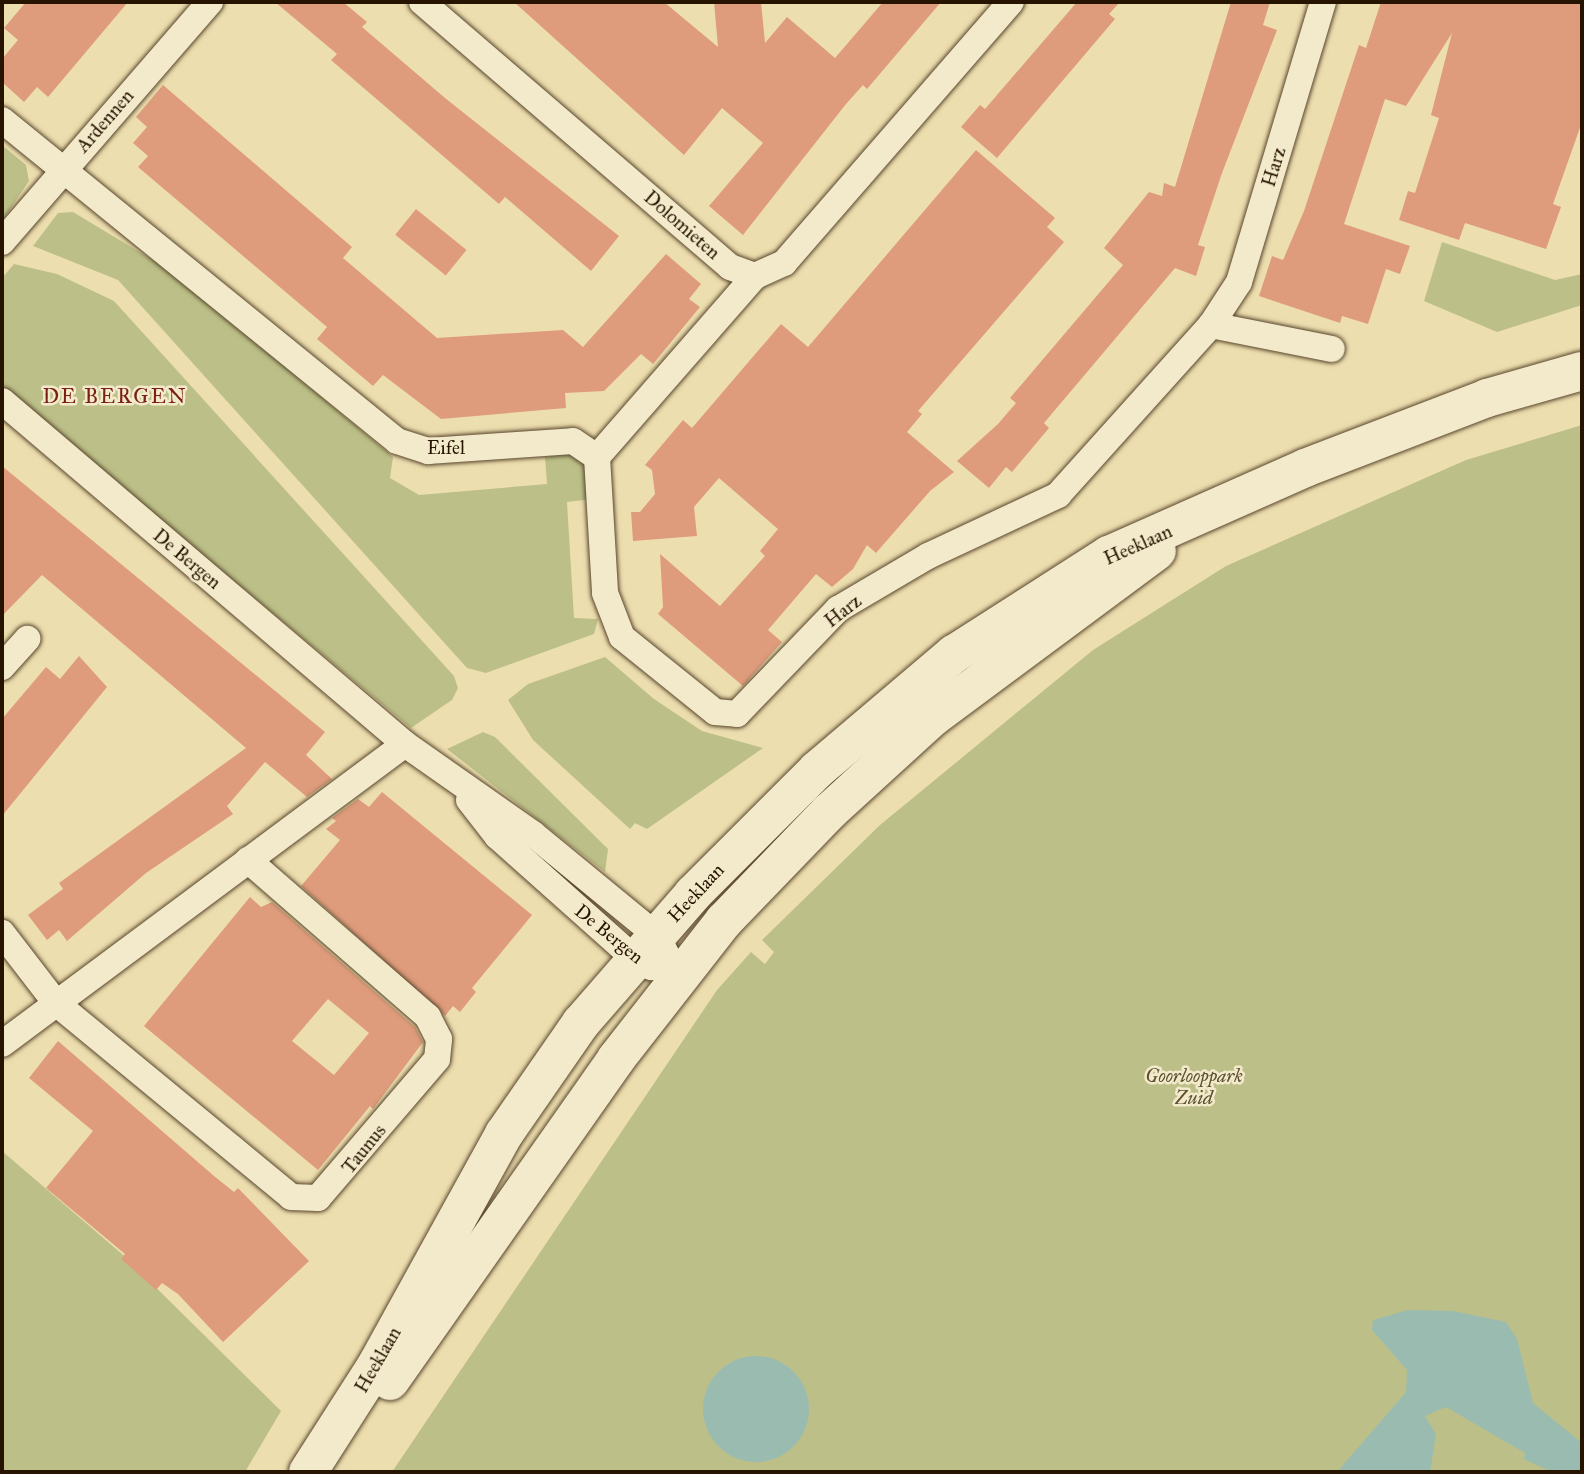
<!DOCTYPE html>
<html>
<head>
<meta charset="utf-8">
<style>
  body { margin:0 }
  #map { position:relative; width:1584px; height:1474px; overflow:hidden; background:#eddeaf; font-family:"IM FELL Great Primer",serif }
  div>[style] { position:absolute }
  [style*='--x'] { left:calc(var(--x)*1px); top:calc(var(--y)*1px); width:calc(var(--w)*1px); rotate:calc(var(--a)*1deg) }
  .green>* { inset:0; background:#bcc088 }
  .water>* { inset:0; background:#9abbb0 }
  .round { border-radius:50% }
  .building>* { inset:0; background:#df9c7c; transform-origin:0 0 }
  .roads { filter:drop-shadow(0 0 2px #58462c) drop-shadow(0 0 2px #58462c) }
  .minor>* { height:26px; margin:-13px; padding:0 13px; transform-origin:13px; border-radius:13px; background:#f3eacb }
  .secondary>* { height:38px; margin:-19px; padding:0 19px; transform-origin:19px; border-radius:19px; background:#f3eacb }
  span { translate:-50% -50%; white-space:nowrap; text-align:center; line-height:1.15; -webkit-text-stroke:5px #f3eacb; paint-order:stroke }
  .street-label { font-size:19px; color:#271400 }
  .park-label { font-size:19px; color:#5b5030; font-style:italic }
  .neighbourhood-label { font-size:21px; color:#7a1f14; letter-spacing:2px }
  .frame { position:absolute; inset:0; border:4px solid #271400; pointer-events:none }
</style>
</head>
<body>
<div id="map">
  <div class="green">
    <div style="clip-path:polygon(2px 145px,26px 165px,29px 181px,2px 221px)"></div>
    <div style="clip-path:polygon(73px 212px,171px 271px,393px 457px,390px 478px,419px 495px,547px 484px,545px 457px,569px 454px,585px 466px,592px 499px,567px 502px,574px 618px,598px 619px,594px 634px,486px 673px,467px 668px,118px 280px,33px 246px,58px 213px)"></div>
    <div style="clip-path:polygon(1442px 242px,1555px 280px,1582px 274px,1582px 305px,1497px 332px,1424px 301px)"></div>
    <div style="clip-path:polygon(14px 264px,57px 274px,114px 301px,454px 676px,458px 688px,452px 700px,411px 728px,2px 388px,2px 278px)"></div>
    <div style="clip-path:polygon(1582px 425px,1582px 1472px,392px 1472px,717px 990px,751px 952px,765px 964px,774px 952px,762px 940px,880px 825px,1093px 650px,1226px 566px,1466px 460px)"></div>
    <div style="clip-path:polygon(605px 657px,654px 699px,702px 731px,763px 748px,647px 829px,635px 823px,630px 829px,533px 740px,508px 700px,528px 684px)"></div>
    <div style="clip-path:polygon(483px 732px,495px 737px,608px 849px,605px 872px,447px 749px)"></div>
    <div style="clip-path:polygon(2px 1151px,122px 1254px,281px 1411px,245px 1472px,2px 1472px)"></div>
  </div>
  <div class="water">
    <div style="clip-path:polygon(1408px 1310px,1453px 1311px,1506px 1322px,1517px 1339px,1533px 1403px,1582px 1443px,1582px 1472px,1552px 1472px,1524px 1459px,1525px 1453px,1446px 1407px,1425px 1416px,1436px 1434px,1430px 1472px,1337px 1472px,1406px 1392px,1407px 1370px,1372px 1330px,1373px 1320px)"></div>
    <div class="round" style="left:703px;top:1356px;width:106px;height:106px"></div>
  </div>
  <div class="building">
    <div style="clip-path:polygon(26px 2px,128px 2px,48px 97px,37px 87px,24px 102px,2px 82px,2px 59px,18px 40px,4px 28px)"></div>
    <div style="clip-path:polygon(275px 2px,343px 2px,367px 22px,362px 27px,445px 98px,619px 236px,591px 271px,505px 197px,499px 204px,331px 60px,337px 54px)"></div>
    <div style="clip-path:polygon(514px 2px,664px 2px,718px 47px,714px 2px,761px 2px,765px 43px,787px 17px,835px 58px,883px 2px,941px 2px,867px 89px,863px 85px,846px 104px,743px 235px,709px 206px,763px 143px,722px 108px,684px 155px)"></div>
    <div style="clip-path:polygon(1077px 2px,1120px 2px,1109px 14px,1115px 19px,997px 158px,961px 127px,980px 105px,985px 109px)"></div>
    <div style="clip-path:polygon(1231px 2px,1270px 2px,1263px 25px,1277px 30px,1222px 173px,1198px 245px,1205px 247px,1196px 276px,1175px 268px,1044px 423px,1049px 428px,1012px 472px,1006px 467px,989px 488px,957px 461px,998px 424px,1016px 403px,1010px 398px,1123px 265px,1104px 248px,1149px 192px,1162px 196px,1164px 183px,1175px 187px)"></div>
    <div style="clip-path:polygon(1381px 2px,1582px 2px,1582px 122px,1553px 204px,1561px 207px,1546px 249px,1465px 223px,1459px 240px,1399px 220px,1408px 191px,1415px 193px,1439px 118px,1431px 115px,1452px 33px,1406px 106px,1385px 99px,1344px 224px,1410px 246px,1400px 274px,1386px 269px,1368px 324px,1342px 316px,1340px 323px,1259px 296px,1272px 256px,1283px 260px,1304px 211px,1359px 45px,1366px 48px)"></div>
    <div style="clip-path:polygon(163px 85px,352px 247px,343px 258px,437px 338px,563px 330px,583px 347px,666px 254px,701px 284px,689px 299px,700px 307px,653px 364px,641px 354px,604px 391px,565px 393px,566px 408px,441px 419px,383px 375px,373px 386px,317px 339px,327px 327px,138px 167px,148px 156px,133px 143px,147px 127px,136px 117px)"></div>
    <div style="clip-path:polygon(976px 150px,1055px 218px,1047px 227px,1064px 242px,918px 411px,922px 414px,907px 432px,954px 472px,930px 491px,876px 553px,867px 545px,853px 569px,832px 587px,816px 574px,768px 630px,782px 642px,743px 686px,658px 614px,663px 607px,660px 554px,720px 606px,765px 556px,760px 551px,778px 529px,719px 478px,694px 507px,697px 536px,633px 541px,631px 512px,640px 512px,655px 494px,652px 470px,645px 465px,683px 420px,692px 428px,781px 324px,808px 347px)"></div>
    <div style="left:416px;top:209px;width:65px;height:33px;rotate:39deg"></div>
    <div style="clip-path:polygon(2px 466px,325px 732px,306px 755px,332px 779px,307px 797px,265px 762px,227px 806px,233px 814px,146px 873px,67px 941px,59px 930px,47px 940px,28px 915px,63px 889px,59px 883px,246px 748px,42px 575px,2px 616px)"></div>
    <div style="clip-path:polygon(79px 656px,107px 687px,2px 816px,2px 719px,46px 667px,60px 679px)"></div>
    <div style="clip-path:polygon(382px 792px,532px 915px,472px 988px,476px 992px,460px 1012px,453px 1006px,445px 1016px,301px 886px,340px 840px,326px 829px,336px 821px,332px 818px,358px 799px,369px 807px)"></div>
    <div style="clip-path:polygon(evenodd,250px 897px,261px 907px,272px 902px,415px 1027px,423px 1042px,373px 1109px,370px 1106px,318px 1170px,144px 1026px,250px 897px,328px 999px,369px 1033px,334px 1075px,292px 1041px,328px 999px)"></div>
    <div style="clip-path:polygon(58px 1041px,214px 1176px,234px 1192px,238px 1188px,309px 1261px,223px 1342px,178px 1294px,162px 1283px,156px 1290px,121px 1259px,125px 1254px,46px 1188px,93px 1131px,29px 1078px)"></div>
  </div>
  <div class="roads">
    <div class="minor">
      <div style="--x:422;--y:2;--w:406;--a:40.7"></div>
      <div style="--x:730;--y:267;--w:27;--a:20"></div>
      <div style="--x:755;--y:276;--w:32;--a:-24"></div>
      <div style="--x:784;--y:263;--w:346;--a:-49"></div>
      <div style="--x:2;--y:120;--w:509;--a:39.1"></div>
      <div style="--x:397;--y:441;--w:33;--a:18"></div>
      <div style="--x:428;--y:451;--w:145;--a:-3.9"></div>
      <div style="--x:573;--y:441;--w:29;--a:34"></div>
      <div style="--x:597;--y:457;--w:240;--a:-48.9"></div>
      <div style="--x:2;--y:242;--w:318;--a:-49.1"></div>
      <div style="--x:1211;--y:325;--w:123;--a:11.2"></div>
      <div style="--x:2;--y:401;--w:529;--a:40.4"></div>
      <div style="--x:405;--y:744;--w:502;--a:143.34"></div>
      <div style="--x:597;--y:457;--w:136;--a:86.6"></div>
      <div style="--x:605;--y:593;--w:47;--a:68.9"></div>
      <div style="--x:622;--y:637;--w:119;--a:38.9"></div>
      <div style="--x:715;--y:712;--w:22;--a:5"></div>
      <div style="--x:737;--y:714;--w:146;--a:-46.1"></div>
      <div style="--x:838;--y:609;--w:104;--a:-30.5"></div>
      <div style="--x:928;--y:556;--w:144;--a:-25.1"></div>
      <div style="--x:1058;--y:495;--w:229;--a:-48"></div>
      <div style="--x:1211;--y:325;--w:51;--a:-56.9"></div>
      <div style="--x:1239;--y:282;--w:292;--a:-73.3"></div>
      <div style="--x:2;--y:667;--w:38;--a:-48"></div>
      <div style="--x:405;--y:744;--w:156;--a:35.1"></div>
      <div style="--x:533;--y:834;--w:161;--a:39.4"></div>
      <div style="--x:657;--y:936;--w:48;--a:62.9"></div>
      <div style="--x:469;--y:800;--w:46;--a:52.1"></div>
      <div style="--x:497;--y:836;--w:186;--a:41.7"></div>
      <div style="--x:636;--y:960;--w:17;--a:25"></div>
      <div style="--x:2;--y:933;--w:88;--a:52.4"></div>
      <div style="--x:56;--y:1003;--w:305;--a:39.5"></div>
      <div style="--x:291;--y:1197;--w:27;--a:2"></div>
      <div style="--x:318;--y:1198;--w:183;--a:-49.4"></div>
      <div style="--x:437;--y:1059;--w:20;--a:-84"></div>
      <div style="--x:439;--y:1039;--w:25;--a:-117"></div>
      <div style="--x:428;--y:1017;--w:239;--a:-138.9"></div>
    </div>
    <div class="secondary">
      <div style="--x:390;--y:1381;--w:393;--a:-54.9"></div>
      <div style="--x:616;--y:1059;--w:175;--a:-52"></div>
      <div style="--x:724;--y:921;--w:151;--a:-46.1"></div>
      <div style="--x:829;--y:812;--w:139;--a:-42.4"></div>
      <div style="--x:932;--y:718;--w:280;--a:-36.6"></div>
      <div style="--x:308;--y:1472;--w:128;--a:-57.4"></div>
      <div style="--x:377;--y:1364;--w:263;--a:-61.1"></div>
      <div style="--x:504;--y:1134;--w:135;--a:-55.3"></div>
      <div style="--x:581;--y:1023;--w:171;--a:-49"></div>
      <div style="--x:693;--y:894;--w:175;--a:-45"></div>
      <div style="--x:817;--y:770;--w:180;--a:-40.3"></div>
      <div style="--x:954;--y:654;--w:184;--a:-32.6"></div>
      <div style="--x:1109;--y:555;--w:214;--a:-23.9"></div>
      <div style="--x:1305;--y:468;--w:195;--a:-21"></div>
      <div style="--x:1487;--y:398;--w:99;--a:-15.9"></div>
    </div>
  </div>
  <div class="street-label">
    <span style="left:105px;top:121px;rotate:-49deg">Ardennen</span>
    <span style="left:1274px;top:167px;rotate:-73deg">Harz</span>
    <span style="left:682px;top:225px;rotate:41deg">Dolomieten</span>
    <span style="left:446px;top:448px">Eifel</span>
    <span style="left:1138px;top:545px;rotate:-24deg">Heeklaan</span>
    <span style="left:187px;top:559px;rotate:40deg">De Bergen</span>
    <span style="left:843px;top:611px;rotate:-38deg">Harz</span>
    <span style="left:696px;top:893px;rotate:-47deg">Heeklaan</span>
    <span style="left:609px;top:934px;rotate:39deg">De Bergen</span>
    <span style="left:364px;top:1149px;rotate:-51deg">Taunus</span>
    <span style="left:378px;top:1360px;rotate:-60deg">Heeklaan</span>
  </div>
  <div class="park-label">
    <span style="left:1194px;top:1087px">Goorlooppark<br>Zuid</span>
  </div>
  <div class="neighbourhood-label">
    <span style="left:115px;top:396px">DE BERGEN</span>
  </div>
  <div class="frame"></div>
</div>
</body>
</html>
